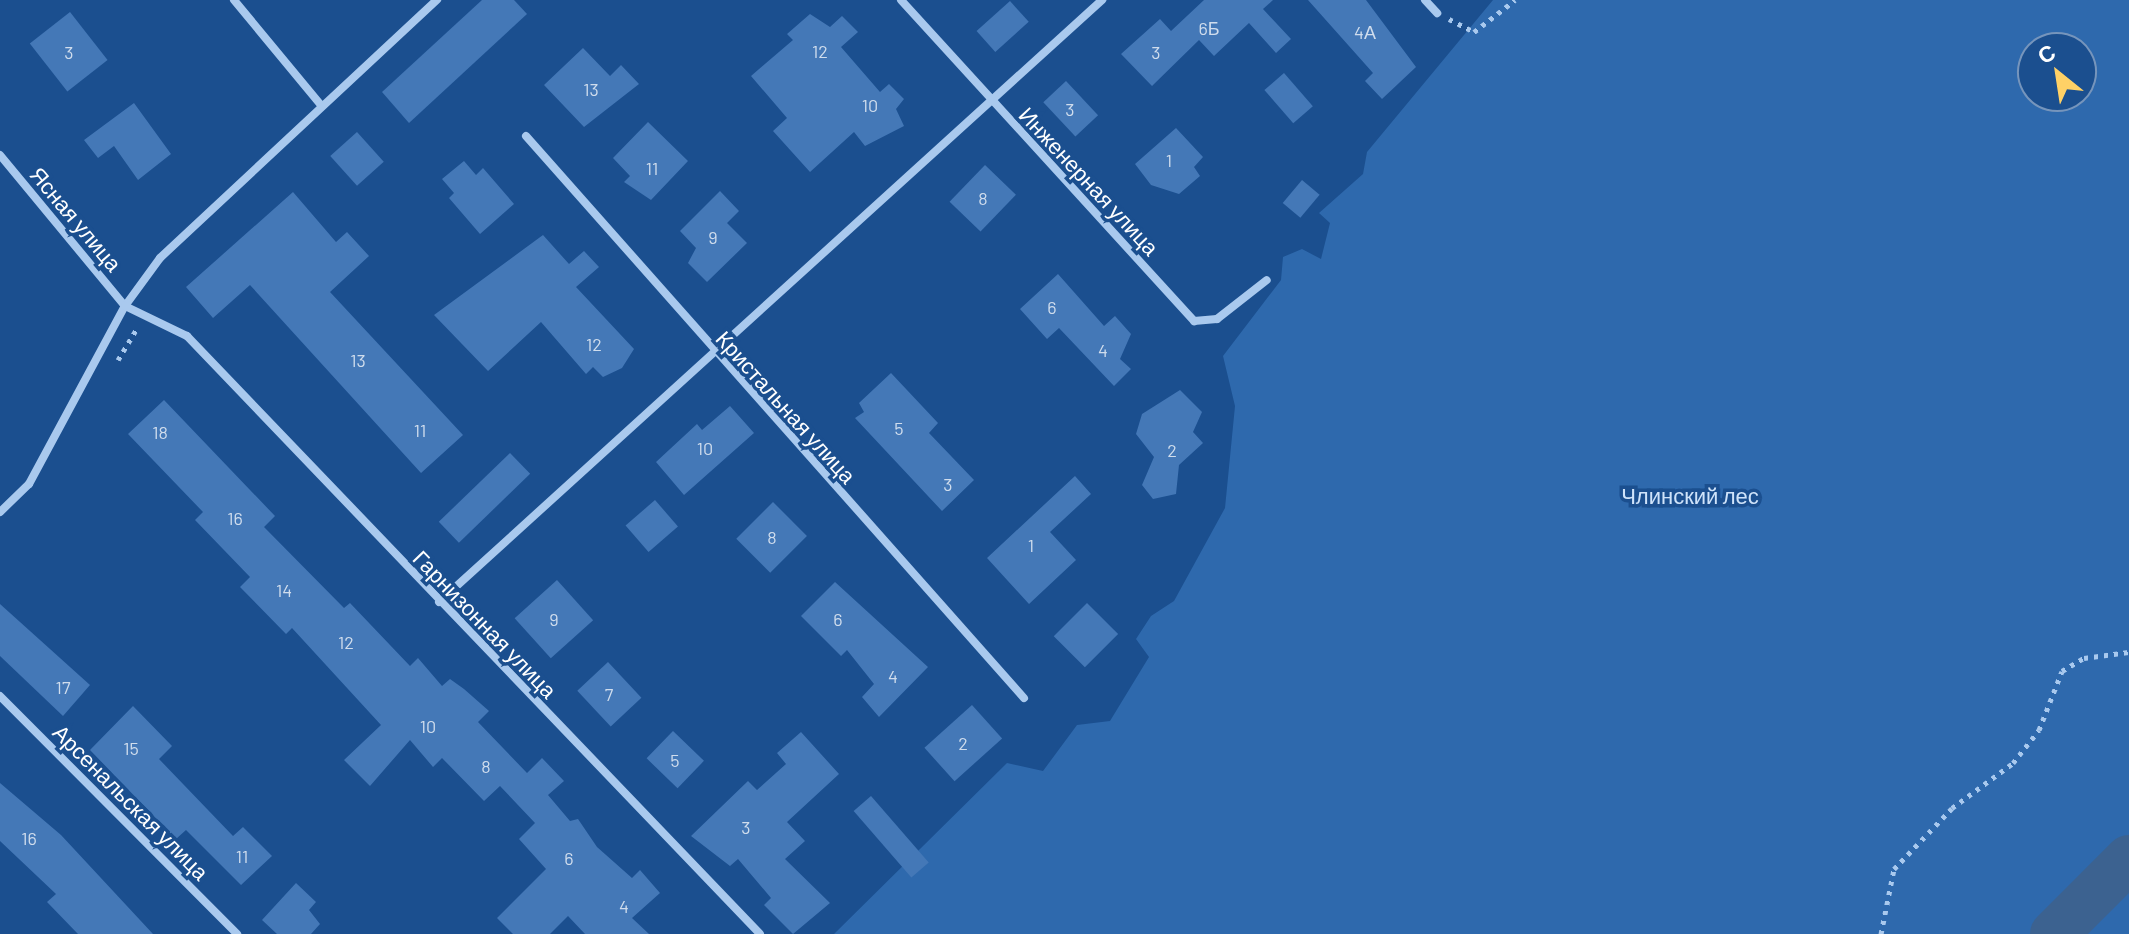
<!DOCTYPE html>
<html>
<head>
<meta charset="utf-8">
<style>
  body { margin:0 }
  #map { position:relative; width:2129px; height:934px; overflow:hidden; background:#1b4f8f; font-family:Barlow,sans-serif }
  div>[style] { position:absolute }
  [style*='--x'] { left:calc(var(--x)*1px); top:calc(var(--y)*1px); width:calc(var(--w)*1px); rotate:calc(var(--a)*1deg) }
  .green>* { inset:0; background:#2e69ad }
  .river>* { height:48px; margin:-24px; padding:0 24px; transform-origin:24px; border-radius:24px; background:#3c6290 }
  .building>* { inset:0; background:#4478b7; transform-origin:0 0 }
  .path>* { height:5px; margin-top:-2.5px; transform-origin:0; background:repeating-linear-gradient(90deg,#a9c9ee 0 4px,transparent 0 10px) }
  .minor>* { height:8px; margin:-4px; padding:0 4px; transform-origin:4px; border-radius:4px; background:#a9c9ee }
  span { translate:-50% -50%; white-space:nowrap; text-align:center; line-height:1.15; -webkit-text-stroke:7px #1b4f8f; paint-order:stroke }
  .number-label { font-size:18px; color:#d0dded }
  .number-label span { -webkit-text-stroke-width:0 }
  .street-label { font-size:22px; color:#fff }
  .park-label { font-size:22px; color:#cfe3fa }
  .north { position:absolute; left:2017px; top:32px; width:80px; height:80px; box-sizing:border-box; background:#1b4f8f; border:2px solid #7695bc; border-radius:50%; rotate:330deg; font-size:22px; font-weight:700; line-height:32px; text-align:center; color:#fff }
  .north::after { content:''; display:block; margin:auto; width:28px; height:36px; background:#ffd166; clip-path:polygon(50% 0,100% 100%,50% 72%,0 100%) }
</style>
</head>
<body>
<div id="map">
  <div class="green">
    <div style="clip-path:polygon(evenodd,1493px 0,2129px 0,2129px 934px,834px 934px,1007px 763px,1043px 771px,1077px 725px,1110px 721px,1149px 657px,1136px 639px,1151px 616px,1174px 601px,1225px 508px,1235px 406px,1223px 356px,1281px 280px,1283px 257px,1302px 249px,1321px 259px,1330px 223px,1319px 213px,1363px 174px,1367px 152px,1493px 0,2033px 48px,2081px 48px,2081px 96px,2033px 96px,2033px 48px)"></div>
  </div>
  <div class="river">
    <div style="--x:2054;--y:934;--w:106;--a:-45"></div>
  </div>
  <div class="building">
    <div style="clip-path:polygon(482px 0,514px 0,527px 14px,409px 123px,382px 92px)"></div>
    <div style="clip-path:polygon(1204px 0,1273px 0,1263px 9px,1291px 39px,1276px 53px,1249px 23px,1214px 56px,1199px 40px,1152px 86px,1121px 54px,1160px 19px,1171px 31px)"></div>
    <div style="clip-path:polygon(1308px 0,1366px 0,1416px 67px,1382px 99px,1365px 81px,1373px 73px)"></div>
    <div style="left:1010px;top:1px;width:28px;height:45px;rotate:48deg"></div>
    <div style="left:70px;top:12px;width:61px;height:51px;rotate:52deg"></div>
    <div style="clip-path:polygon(810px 14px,830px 27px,842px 16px,858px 32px,841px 47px,880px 92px,889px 84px,904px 99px,896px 109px,904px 126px,865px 146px,854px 132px,810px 172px,773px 131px,787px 118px,751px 76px,793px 40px,787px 34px)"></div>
    <div style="clip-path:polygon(583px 48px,610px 76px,621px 65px,639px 84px,584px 127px,544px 85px)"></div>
    <div style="left:1284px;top:73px;width:44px;height:26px;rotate:49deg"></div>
    <div style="left:1066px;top:81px;width:47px;height:31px;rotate:47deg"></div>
    <div style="clip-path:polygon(134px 103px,171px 154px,138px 180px,114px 146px,98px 158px,84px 140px)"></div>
    <div style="clip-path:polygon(648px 122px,688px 161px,651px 200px,624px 182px,630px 176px,613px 158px)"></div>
    <div style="clip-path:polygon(1176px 128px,1203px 157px,1194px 167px,1200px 176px,1179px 194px,1151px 185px,1135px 164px)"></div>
    <div style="left:357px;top:132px;width:40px;height:36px;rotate:48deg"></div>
    <div style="clip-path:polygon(464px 161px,476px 175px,483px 168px,514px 204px,480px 234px,449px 198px,454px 193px,442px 179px)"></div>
    <div style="left:985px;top:165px;width:43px;height:51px;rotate:44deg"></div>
    <div style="left:1302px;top:180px;width:23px;height:30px;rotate:40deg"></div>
    <div style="clip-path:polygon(720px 191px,739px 211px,727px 223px,747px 243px,707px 282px,688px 263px,696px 248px,680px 231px)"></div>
    <div style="clip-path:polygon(293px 192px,336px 242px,347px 232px,369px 256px,330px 292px,463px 435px,421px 473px,250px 285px,213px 318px,186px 287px)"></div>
    <div style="clip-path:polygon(543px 235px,569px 264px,584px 251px,599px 267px,576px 287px,634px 349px,622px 368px,603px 377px,593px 367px,586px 374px,541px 322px,488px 371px,434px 315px)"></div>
    <div style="clip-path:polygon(1058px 274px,1104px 326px,1115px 316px,1131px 334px,1120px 359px,1131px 369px,1114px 386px,1059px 328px,1047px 339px,1020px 309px)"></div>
    <div style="clip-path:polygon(891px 373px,938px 423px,929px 433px,974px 480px,942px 511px,855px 418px,864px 412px,859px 403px)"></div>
    <div style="clip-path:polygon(1180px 390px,1202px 412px,1193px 432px,1203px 443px,1179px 465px,1176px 494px,1153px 499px,1142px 485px,1154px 457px,1136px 434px,1142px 414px)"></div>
    <div style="clip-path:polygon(164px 400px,275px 516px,264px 527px,344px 608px,350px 603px,410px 666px,418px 658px,442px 686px,450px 679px,464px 689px,489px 711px,478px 722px,527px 773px,542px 758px,564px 781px,548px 795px,570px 821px,578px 819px,597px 847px,632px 878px,640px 870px,660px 893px,632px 918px,649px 934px,585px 934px,568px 916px,550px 934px,513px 934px,497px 918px,546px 869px,519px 839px,535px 823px,500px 786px,484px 801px,442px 758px,433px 767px,410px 740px,370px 786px,344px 760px,381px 725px,292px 628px,286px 634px,240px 587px,250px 577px,195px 520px,203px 512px,128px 434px)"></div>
    <div style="clip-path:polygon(730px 406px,754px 433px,684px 495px,656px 462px,697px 424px,702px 430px)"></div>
    <div style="left:510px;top:453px;width:29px;height:99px;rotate:46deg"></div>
    <div style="clip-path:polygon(1075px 476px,1091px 494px,1050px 532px,1076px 560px,1029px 604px,987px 558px)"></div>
    <div style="left:655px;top:500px;width:35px;height:39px;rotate:49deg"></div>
    <div style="left:773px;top:502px;width:48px;height:52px;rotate:45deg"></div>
    <div style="left:557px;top:580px;width:54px;height:57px;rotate:48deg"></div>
    <div style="clip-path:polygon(835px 582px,928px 667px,879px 717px,862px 697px,874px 684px,847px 650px,841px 656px,801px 616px)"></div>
    <div style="left:1087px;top:603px;width:44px;height:47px;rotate:45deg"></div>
    <div style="clip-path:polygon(0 604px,90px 685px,63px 716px,0 656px)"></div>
    <div style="left:608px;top:662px;width:49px;height:42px;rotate:47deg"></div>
    <div style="left:972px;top:705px;width:45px;height:64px;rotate:48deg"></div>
    <div style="clip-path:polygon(133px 706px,172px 746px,159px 759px,233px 836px,243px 827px,272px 856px,241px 885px,186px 830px,176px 839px,90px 750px)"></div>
    <div style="left:673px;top:731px;width:43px;height:38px;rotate:44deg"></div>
    <div style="clip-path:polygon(801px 732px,839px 774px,787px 822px,805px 841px,785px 859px,830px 903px,793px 934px,764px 905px,771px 898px,738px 859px,730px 866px,691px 836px,748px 781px,757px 790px,786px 764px,777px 753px)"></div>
    <div style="clip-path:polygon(0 783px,61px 835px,153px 934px,78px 934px,47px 902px,56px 894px,0 841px)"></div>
    <div style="left:871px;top:796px;width:88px;height:23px;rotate:49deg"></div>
    <div style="clip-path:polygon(296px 883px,316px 902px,309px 910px,320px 924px,311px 934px,277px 934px,262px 920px)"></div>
  </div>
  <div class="path">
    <div style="--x:1449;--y:19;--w:28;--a:27"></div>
    <div style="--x:1474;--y:32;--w:52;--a:-38"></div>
    <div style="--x:118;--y:360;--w:39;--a:-59"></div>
    <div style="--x:1881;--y:934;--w:66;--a:-78.7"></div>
    <div style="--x:1894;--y:869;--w:84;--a:-46.4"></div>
    <div style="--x:1952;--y:808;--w:76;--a:-36.4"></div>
    <div style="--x:2013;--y:763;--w:42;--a:-51.8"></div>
    <div style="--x:2039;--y:730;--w:63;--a:-68.7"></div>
    <div style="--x:2062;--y:671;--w:26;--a:-31"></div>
    <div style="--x:2084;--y:658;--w:45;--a:-7.6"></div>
  </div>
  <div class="minor">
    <div style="--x:234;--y:0;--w:135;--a:50.4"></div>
    <div style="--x:901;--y:0;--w:435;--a:47.6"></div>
    <div style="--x:1194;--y:321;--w:23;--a:-5"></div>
    <div style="--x:1217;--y:319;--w:63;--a:-38"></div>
    <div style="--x:1425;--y:0;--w:18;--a:47"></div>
    <div style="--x:526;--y:136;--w:751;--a:48.46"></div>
    <div style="--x:0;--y:155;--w:196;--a:50.4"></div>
    <div style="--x:125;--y:306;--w:59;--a:-53.9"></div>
    <div style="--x:160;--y:258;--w:379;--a:-43"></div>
    <div style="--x:0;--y:512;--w:40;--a:-44"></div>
    <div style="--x:29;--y:484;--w:202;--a:-61.7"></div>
    <div style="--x:125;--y:306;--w:69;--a:25.8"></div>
    <div style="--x:187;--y:336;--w:828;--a:46.22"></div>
    <div style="--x:439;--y:602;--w:896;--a:-42.24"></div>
    <div style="--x:0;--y:696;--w:336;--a:45.1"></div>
  </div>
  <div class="number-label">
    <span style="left:1209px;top:28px">6Б</span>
    <span style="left:1365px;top:32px">4А</span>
    <span style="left:820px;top:51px">12</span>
    <span style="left:69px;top:52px">3</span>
    <span style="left:1156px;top:52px">3</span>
    <span style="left:591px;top:89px">13</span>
    <span style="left:870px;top:105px">10</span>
    <span style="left:1070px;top:109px">3</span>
    <span style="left:1169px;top:160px">1</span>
    <span style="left:652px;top:168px">11</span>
    <span style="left:983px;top:198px">8</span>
    <span style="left:713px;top:237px">9</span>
    <span style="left:1052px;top:307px">6</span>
    <span style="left:594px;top:344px">12</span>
    <span style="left:1103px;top:350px">4</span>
    <span style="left:358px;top:360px">13</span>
    <span style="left:899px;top:428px">5</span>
    <span style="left:420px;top:430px">11</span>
    <span style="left:160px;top:432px">18</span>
    <span style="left:705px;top:448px">10</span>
    <span style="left:1172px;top:450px">2</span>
    <span style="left:948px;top:484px">3</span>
    <span style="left:235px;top:518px">16</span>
    <span style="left:772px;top:537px">8</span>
    <span style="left:1031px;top:545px">1</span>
    <span style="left:284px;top:590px">14</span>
    <span style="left:554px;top:619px">9</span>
    <span style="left:838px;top:619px">6</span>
    <span style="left:346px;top:642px">12</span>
    <span style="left:893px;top:676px">4</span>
    <span style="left:63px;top:687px">17</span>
    <span style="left:609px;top:694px">7</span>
    <span style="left:428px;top:726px">10</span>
    <span style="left:963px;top:743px">2</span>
    <span style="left:131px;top:748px">15</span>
    <span style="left:675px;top:760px">5</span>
    <span style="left:486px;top:766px">8</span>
    <span style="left:746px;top:827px">3</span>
    <span style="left:29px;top:838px">16</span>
    <span style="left:242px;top:856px">11</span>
    <span style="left:569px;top:858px">6</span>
    <span style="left:624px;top:906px">4</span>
  </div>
  <div class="street-label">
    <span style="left:1089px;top:181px;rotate:47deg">Инженерная улица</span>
    <span style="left:76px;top:219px;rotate:50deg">Ясная улица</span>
    <span style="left:786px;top:407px;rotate:48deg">Кристальная улица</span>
    <span style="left:485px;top:624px;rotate:46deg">Гарнизонная улица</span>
    <span style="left:131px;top:802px;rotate:45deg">Арсенальская улица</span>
  </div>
  <div class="park-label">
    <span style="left:1690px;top:496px">Члинский лес</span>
  </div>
  <div class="north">С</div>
</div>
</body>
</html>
